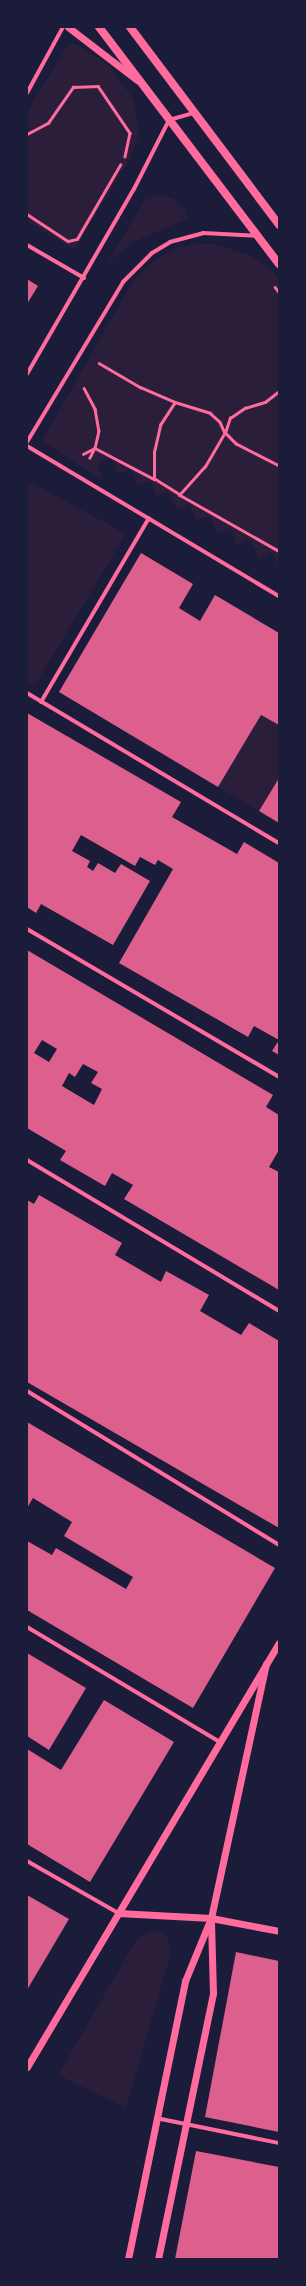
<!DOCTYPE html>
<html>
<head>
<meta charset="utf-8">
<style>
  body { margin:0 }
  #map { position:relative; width:306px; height:2286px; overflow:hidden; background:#1b1b3a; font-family:Raleway,sans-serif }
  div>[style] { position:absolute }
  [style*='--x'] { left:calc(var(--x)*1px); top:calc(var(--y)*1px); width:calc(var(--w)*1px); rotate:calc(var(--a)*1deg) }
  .green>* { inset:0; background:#2a1e3b }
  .building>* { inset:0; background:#dd5f8e }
  .path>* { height:2.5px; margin:-1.25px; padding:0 1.25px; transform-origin:1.25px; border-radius:1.25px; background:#ff6b9d }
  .minor>* { height:4px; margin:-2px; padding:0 2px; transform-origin:2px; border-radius:2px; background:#ff6b9d }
  .tertiary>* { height:7px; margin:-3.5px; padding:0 3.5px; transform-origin:3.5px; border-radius:3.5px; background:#ff6b9d }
  .secondary>* { height:8px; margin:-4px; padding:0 4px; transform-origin:4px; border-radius:4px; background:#ff6b9d }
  span { translate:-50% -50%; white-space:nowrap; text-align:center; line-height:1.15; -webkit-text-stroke:3.5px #1b1b3a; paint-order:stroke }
  .frame { position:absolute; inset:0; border:28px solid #1b1b3a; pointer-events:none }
</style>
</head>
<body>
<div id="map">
  <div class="green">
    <div style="clip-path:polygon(73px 44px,78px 45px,110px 66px,134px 100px,139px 134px,130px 159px,74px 250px,27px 221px,27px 112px,67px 46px)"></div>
    <div style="clip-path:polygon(159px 195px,173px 198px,186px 210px,187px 219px,135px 241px,107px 263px,145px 200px)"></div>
    <div style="clip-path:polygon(196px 244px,215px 244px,250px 255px,270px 268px,279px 280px,279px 569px,272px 553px,259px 559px,250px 539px,237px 545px,230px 528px,217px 533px,209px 516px,197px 521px,189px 504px,177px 510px,168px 492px,157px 497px,150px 481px,138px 486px,130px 469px,118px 474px,111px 458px,97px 464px,104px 481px,42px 441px,134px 279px,154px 261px,178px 247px)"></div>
    <div style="clip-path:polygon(27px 480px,126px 534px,34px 687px,27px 683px)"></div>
    <div style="clip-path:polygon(261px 715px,279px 725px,279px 778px,259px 811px,218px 787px)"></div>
    <div style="clip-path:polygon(155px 1930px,168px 1936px,170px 1956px,126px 2108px,58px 2075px,138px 1937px)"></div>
  </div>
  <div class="building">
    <div style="clip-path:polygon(27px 279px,38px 286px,27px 304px)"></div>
    <div style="clip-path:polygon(141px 553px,193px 584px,179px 608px,200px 621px,215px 595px,279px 633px,279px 725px,261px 715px,218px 787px,59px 692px)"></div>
    <div style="clip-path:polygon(27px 713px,181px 802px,172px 817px,237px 854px,244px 842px,279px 863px,279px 1055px,272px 1051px,279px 1040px,254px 1026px,248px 1037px,119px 963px,173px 869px,158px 860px,155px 865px,140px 857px,135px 866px,81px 835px,72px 851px,90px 861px,87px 867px,93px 871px,98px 863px,115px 873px,121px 864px,150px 881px,113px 945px,41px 904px,36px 913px,27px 907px)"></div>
    <div style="clip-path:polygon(279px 778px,279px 823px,259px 811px)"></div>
    <div style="clip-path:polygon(evenodd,27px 950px,273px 1095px,266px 1107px,279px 1115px,279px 1150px,269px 1167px,279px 1172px,279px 1290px,124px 1199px,133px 1185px,112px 1173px,105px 1186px,60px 1160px,66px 1151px,27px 1128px,27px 950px,42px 1040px,57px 1049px,49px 1062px,34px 1053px,42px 1040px,27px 950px,83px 1064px,98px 1072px,91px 1083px,102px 1089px,94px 1105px,62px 1086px,69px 1073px,75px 1077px,83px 1064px)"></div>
    <div style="clip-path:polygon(39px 1195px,122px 1243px,115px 1255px,161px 1282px,166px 1271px,209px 1295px,200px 1311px,241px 1335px,249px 1323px,279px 1341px,279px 1528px,27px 1382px,27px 1200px,34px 1204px)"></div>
    <div style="clip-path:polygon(27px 1422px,275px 1568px,193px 1708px,27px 1610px,27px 1541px,52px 1555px,56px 1548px,126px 1589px,133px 1577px,64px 1536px,72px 1522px,33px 1498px,27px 1508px)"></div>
    <div style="clip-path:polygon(27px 1653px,86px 1688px,49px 1750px,27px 1736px)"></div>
    <div style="clip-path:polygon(104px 1700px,174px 1742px,90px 1882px,27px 1844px,27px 1749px,61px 1770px)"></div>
    <div style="clip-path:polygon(27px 1895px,69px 1919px,27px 1990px)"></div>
    <div style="clip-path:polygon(236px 1952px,279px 1961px,279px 2132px,205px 2117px)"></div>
    <div style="clip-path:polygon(196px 2151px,279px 2167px,279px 2259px,175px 2259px)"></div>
  </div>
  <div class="path">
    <div style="--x:27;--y:134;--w:24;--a:-28"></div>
    <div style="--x:48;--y:123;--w:44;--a:-55.2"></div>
    <div style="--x:73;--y:87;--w:25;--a:-2"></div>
    <div style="--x:98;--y:86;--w:57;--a:55.8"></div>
    <div style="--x:130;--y:133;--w:24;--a:102"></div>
    <div style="--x:27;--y:214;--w:49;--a:33.4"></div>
    <div style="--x:68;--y:241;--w:9;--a:-13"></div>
    <div style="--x:77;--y:239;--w:86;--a:-59.8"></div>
    <div style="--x:275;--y:287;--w:6;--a:51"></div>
    <div style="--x:99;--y:363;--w:48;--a:30.3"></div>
    <div style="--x:140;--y:387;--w:38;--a:23"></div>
    <div style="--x:84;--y:388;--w:24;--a:62"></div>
    <div style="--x:95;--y:409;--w:22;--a:80"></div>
    <div style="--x:99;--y:431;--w:17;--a:103"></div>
    <div style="--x:95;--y:448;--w:67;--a:27.7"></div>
    <div style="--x:83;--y:454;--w:13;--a:-27"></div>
    <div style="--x:95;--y:448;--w:11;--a:117"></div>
    <div style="--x:279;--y:466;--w:48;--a:-152.9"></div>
    <div style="--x:236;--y:444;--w:16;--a:-135"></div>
    <div style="--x:225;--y:433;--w:39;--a:120"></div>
    <div style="--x:205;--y:467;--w:38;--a:132"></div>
    <div style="--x:180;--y:495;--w:114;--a:29.5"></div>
    <div style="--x:180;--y:495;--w:31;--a:-148"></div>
    <div style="--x:154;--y:479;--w:27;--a:-90"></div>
    <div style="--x:154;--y:452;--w:28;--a:-77"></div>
    <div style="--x:160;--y:425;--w:27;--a:-57"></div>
    <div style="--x:175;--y:402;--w:37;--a:17"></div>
    <div style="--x:210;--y:413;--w:13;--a:42"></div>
    <div style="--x:220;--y:422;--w:12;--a:66"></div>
    <div style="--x:225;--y:433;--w:16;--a:-72"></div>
    <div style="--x:230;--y:418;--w:18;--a:-34"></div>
    <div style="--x:245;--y:408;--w:21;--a:-17"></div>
    <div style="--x:265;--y:402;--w:18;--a:-38"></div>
  </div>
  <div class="minor">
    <div style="--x:27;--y:93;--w:75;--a:-61.4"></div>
    <div style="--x:27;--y:245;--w:66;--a:30.1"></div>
    <div style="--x:27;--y:374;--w:214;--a:-60"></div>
    <div style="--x:134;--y:189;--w:77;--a:-63.1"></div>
    <div style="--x:169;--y:120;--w:26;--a:-16"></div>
    <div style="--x:27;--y:442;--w:187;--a:-59"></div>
    <div style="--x:123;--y:282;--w:41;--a:-45"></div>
    <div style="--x:152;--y:253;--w:21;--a:-31"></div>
    <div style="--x:170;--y:242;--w:34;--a:-15"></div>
    <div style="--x:203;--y:233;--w:55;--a:3.1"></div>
    <div style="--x:27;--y:446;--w:293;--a:30.8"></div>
    <div style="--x:27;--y:693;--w:293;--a:30.8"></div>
    <div style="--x:41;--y:702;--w:213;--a:-59.6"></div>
    <div style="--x:27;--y:929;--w:292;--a:30.4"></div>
    <div style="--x:27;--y:1160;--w:294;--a:30.9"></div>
    <div style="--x:27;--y:1391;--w:295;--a:31.4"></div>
    <div style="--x:27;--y:1627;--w:225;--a:30.8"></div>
    <div style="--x:27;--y:1861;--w:105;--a:29.7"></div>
    <div style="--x:156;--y:2118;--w:126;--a:11.5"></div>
  </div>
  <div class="tertiary">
    <div style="--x:68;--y:27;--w:87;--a:37.5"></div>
    <div style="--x:118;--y:1913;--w:93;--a:3.1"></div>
    <div style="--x:211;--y:1918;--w:69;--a:10.8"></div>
    <div style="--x:27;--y:2067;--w:493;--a:-59.3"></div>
    <div style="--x:128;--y:2259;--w:284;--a:-78.4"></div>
    <div style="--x:185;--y:1981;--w:68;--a:-67.6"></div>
    <div style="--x:211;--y:1918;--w:260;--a:-77.8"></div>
    <div style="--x:158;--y:2259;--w:272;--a:-78.3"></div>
    <div style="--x:213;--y:1993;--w:72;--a:-91.6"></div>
  </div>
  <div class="secondary">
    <div style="--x:99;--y:27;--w:298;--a:52.8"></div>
    <div style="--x:130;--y:27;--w:248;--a:53"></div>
  </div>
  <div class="frame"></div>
</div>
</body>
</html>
